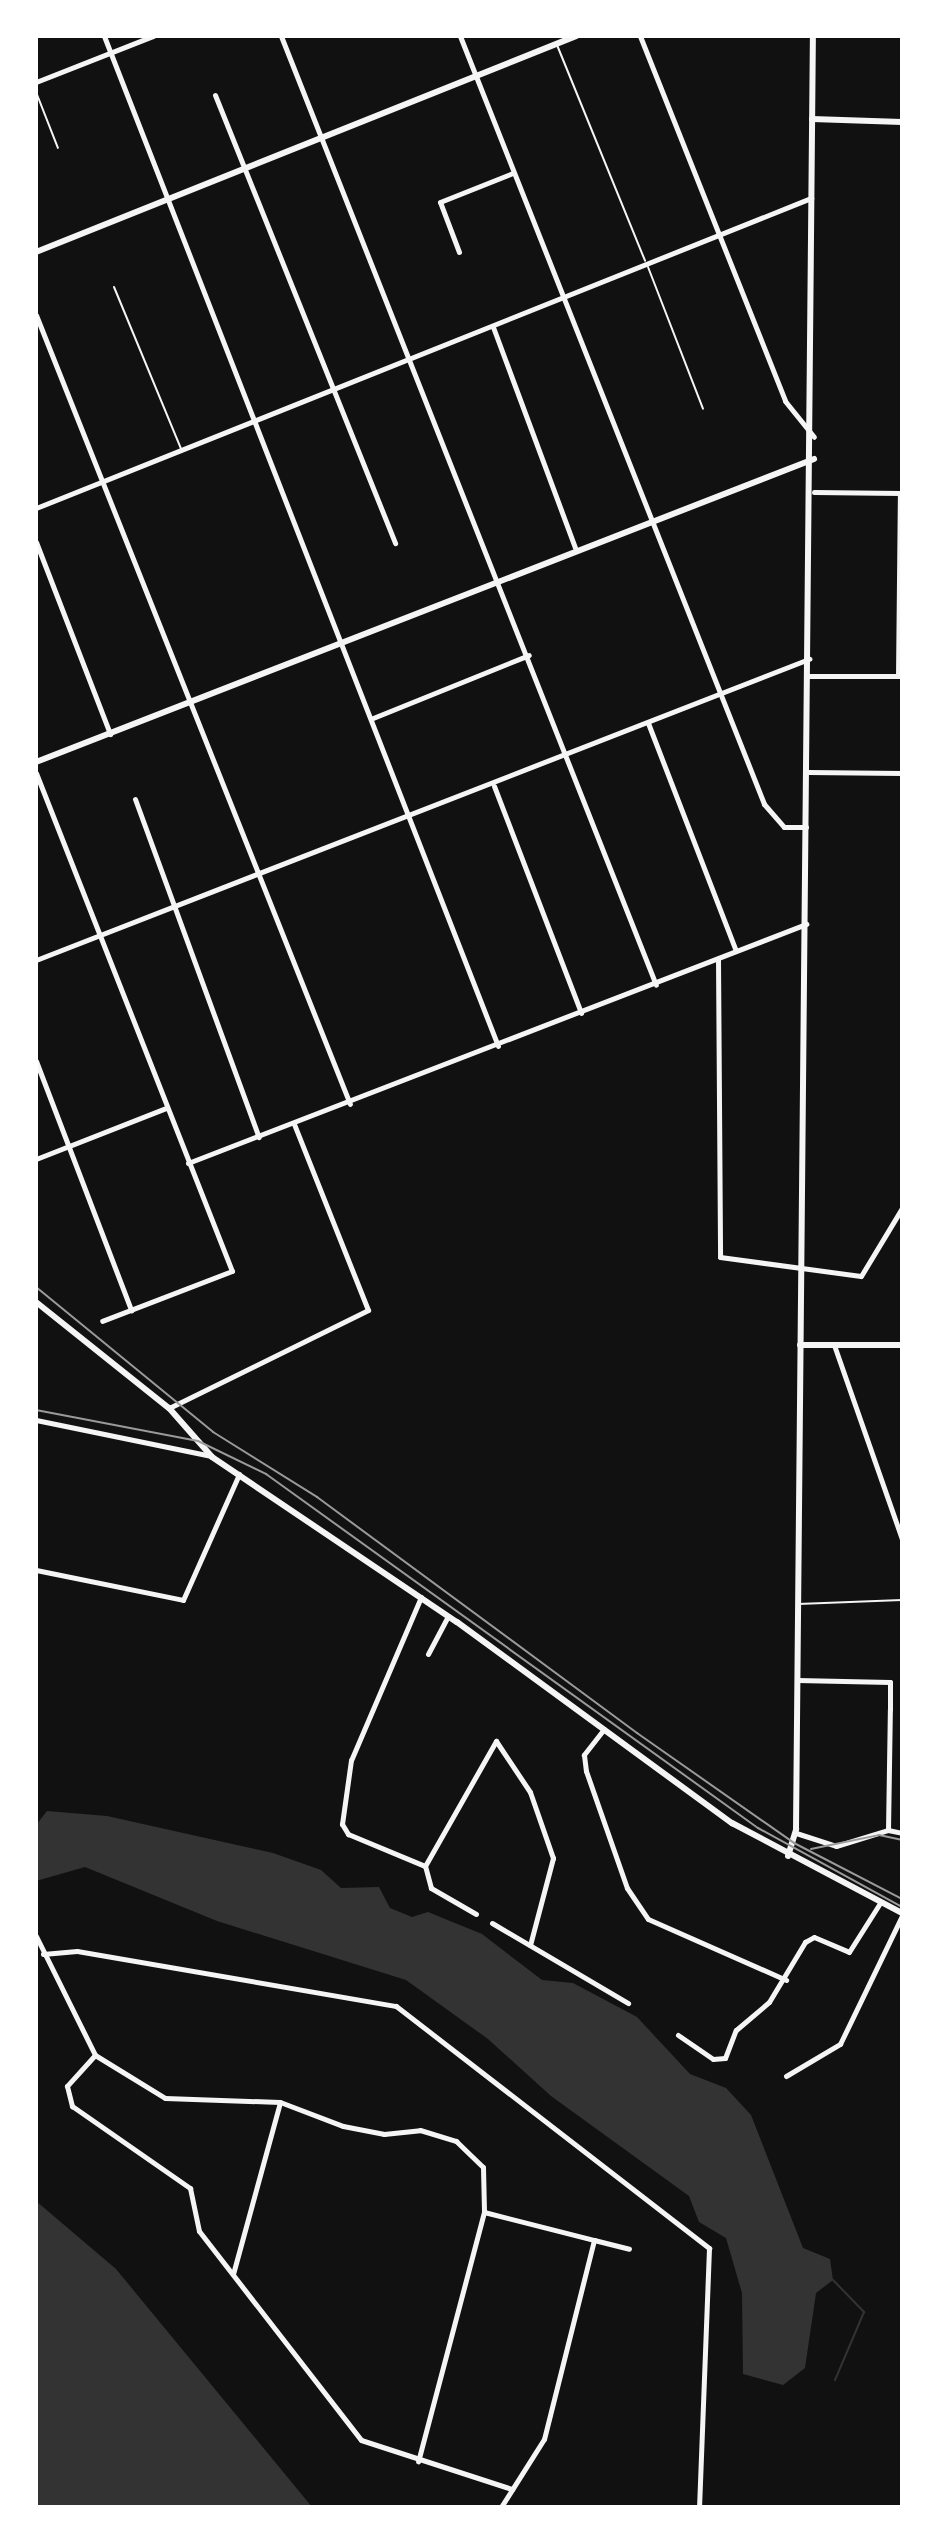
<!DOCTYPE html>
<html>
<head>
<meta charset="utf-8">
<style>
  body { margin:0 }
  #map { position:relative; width:938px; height:2543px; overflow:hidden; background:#111; font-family:Mulish,sans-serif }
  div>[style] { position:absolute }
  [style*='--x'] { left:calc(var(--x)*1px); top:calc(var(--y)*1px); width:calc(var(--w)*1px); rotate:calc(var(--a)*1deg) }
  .water>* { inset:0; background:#333 }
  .stream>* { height:2px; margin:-1px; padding:0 1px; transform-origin:1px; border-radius:1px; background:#333 }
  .service>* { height:2px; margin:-1px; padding:0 1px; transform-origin:1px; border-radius:1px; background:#f5f5f5 }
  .minor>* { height:5px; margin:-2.5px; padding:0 2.5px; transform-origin:2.5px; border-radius:2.5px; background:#f5f5f5 }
  .tertiary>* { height:6px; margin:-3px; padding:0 3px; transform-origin:3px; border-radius:3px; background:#f5f5f5 }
  .tram>* { height:2px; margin:-1px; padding:0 1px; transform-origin:1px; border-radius:1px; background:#9a9a9a }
  .rail>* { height:2px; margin:-1px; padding:0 1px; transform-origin:1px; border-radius:1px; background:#9a9a9a }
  span { translate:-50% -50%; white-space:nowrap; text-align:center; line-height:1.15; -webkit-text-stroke:6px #fff; paint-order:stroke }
  .frame { position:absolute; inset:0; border:38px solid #fff; pointer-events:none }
</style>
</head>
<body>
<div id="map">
  <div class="water">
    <div style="clip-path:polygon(47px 1811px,107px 1816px,273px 1853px,321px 1870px,341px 1888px,379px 1887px,390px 1908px,412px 1917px,428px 1912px,482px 1934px,542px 1980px,573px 1983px,637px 2017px,690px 2074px,726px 2088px,751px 2115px,803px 2248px,830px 2259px,833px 2280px,816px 2293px,805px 2368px,783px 2385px,743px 2374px,742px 2293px,726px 2238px,699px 2222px,689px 2196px,551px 2096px,488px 2039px,406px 1980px,217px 1921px,85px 1867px,36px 1881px,36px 1825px)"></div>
    <div style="clip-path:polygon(36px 2201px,116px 2269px,312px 2507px,37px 2507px)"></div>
  </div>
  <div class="stream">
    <div style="--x:833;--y:2280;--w:45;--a:45.9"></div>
    <div style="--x:864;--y:2312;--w:74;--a:113.1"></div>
  </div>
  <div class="service">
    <div style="--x:557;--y:45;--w:233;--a:67.8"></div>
    <div style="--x:36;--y:92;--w:60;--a:68.6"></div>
    <div style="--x:648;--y:267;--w:152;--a:68.8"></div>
    <div style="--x:114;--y:287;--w:175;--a:67.5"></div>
    <div style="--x:798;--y:1604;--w:104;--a:-2.2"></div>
  </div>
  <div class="minor">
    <div style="--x:104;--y:36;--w:1084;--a:68.69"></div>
    <div style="--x:281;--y:36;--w:1020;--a:68.44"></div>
    <div style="--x:460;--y:36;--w:826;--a:68.4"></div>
    <div style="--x:764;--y:804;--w:30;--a:49"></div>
    <div style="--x:784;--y:827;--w:22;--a:0"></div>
    <div style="--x:640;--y:36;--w:393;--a:68.3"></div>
    <div style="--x:785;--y:401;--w:46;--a:51.1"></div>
    <div style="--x:36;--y:82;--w:126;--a:-21.5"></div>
    <div style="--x:215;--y:95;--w:483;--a:68.1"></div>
    <div style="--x:459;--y:252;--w:53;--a:-110.8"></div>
    <div style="--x:440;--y:202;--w:79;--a:-21.7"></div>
    <div style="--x:36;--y:315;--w:849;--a:68.3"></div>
    <div style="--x:493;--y:327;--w:235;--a:69.6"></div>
    <div style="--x:814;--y:492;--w:87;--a:0.7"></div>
    <div style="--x:36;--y:508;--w:835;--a:-21.8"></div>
    <div style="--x:36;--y:542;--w:206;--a:68.9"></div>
    <div style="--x:809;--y:676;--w:93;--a:0"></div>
    <div style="--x:898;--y:676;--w:183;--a:-89.4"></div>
    <div style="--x:373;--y:718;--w:168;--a:-22"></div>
    <div style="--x:648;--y:723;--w:244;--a:68.9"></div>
    <div style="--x:808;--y:772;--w:94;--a:0.6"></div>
    <div style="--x:36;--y:773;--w:535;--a:68.52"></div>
    <div style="--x:232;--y:1271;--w:139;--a:159"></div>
    <div style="--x:494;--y:786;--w:243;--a:69"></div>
    <div style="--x:135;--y:799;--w:360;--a:69.9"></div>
    <div style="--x:718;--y:959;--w:298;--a:89.6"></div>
    <div style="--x:720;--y:1257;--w:142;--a:7.7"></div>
    <div style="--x:861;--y:1276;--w:79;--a:-58.9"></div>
    <div style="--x:36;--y:960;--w:830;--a:-21.28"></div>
    <div style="--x:36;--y:1061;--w:267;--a:69.1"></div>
    <div style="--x:36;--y:1159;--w:140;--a:-21.4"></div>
    <div style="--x:188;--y:1163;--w:663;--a:-21.14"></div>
    <div style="--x:834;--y:1345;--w:206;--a:70.7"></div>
    <div style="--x:169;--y:1408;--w:222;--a:-26.2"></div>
    <div style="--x:368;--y:1310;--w:200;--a:-111.7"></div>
    <div style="--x:36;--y:1420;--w:179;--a:11.6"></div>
    <div style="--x:36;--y:1570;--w:150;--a:11.5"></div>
    <div style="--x:183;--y:1600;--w:138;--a:-66"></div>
    <div style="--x:421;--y:1597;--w:177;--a:113.2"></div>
    <div style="--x:351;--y:1760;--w:65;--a:98"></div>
    <div style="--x:342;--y:1824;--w:12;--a:59"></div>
    <div style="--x:348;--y:1834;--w:83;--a:22.6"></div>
    <div style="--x:428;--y:1654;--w:43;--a:-62.2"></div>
    <div style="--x:604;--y:1729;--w:33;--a:128"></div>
    <div style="--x:584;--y:1755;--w:16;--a:83"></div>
    <div style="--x:586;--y:1771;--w:124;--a:70.7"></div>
    <div style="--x:627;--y:1888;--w:37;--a:56"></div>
    <div style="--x:648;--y:1919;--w:151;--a:23.8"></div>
    <div style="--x:888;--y:1830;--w:14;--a:12"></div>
    <div style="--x:796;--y:1833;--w:42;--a:18"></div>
    <div style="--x:836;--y:1846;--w:54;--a:-17.1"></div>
    <div style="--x:888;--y:1830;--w:121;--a:-89.1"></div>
    <div style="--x:890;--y:1709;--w:27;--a:-90"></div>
    <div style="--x:890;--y:1682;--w:93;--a:-178.8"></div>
    <div style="--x:476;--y:1914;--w:52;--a:-150"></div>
    <div style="--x:431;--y:1888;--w:23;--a:-105"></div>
    <div style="--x:425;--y:1866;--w:144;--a:-60.4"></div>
    <div style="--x:496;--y:1741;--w:61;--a:56.3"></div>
    <div style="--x:530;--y:1792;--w:70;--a:70.8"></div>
    <div style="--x:553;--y:1858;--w:90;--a:104.8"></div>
    <div style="--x:492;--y:1923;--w:158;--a:30.5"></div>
    <div style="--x:36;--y:1936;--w:133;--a:63.6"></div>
    <div style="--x:95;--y:2055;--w:82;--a:31.6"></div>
    <div style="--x:165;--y:2098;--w:115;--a:2"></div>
    <div style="--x:280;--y:2102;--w:67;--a:20.9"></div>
    <div style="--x:343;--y:2126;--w:42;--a:11"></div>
    <div style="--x:384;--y:2134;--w:36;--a:-6"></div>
    <div style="--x:420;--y:2130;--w:38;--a:17"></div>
    <div style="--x:456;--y:2141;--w:37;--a:44"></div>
    <div style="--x:483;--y:2167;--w:45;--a:88.7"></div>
    <div style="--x:484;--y:2212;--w:258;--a:104.8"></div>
    <div style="--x:43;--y:1954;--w:34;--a:-5"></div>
    <div style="--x:77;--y:1951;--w:324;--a:9.8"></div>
    <div style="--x:396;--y:2006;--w:396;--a:37.7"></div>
    <div style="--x:709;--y:2248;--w:259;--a:92.2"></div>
    <div style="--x:678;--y:2035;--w:42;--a:34.4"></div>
    <div style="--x:713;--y:2059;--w:12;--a:-5"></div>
    <div style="--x:725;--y:2058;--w:30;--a:-69"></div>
    <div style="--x:736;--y:2030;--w:43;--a:-40.3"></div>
    <div style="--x:769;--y:2002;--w:70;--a:-59"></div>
    <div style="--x:805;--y:1942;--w:10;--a:-29"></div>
    <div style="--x:814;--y:1937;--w:38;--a:23"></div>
    <div style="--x:849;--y:1952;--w:58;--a:-57.7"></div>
    <div style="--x:95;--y:2055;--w:42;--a:132.1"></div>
    <div style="--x:67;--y:2086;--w:21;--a:76"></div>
    <div style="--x:72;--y:2106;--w:144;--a:34.8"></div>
    <div style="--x:190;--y:2188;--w:44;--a:78.2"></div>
    <div style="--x:199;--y:2231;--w:264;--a:52.2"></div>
    <div style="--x:361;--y:2440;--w:159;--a:18"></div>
    <div style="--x:786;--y:2076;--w:63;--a:-30.7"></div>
    <div style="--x:840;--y:2044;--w:142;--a:-64.2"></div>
    <div style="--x:484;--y:2212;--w:114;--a:14.3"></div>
    <div style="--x:594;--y:2240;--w:205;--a:104.1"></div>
    <div style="--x:544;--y:2439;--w:80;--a:122.3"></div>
    <div style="--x:594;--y:2240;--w:36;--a:14"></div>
    <div style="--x:233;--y:2274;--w:178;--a:-74.7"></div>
  </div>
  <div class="tertiary">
    <div style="--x:812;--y:119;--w:90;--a:1.9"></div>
    <div style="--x:36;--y:252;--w:582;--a:-21.8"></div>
    <div style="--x:36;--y:762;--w:835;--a:-21.28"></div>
    <div style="--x:36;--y:1302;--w:170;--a:38.6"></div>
    <div style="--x:169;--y:1408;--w:65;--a:48.7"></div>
    <div style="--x:212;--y:1457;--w:295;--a:34"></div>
    <div style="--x:457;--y:1622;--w:341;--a:36.2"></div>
    <div style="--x:732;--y:1823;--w:192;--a:27.9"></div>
    <div style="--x:800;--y:1345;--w:102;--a:0"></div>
    <div style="--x:788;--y:1856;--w:28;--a:-73"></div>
    <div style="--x:796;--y:1829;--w:1793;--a:-89.46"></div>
  </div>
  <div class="tram">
    <div style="--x:36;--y:1287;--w:229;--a:39.3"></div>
    <div style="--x:213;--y:1432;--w:123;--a:32"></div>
    <div style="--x:317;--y:1497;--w:398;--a:36.4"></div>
    <div style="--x:637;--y:1733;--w:192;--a:35"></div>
    <div style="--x:794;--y:1843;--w:122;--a:27.4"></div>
    <div style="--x:811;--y:1849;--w:69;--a:-11.6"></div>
    <div style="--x:879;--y:1835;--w:24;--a:12"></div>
  </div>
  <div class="rail">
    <div style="--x:36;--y:1410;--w:165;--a:10.8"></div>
    <div style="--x:198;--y:1441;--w:76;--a:25.9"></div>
    <div style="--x:266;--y:1474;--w:606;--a:35.74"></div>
    <div style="--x:758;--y:1828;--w:164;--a:28.7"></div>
  </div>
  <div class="frame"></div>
</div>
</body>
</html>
